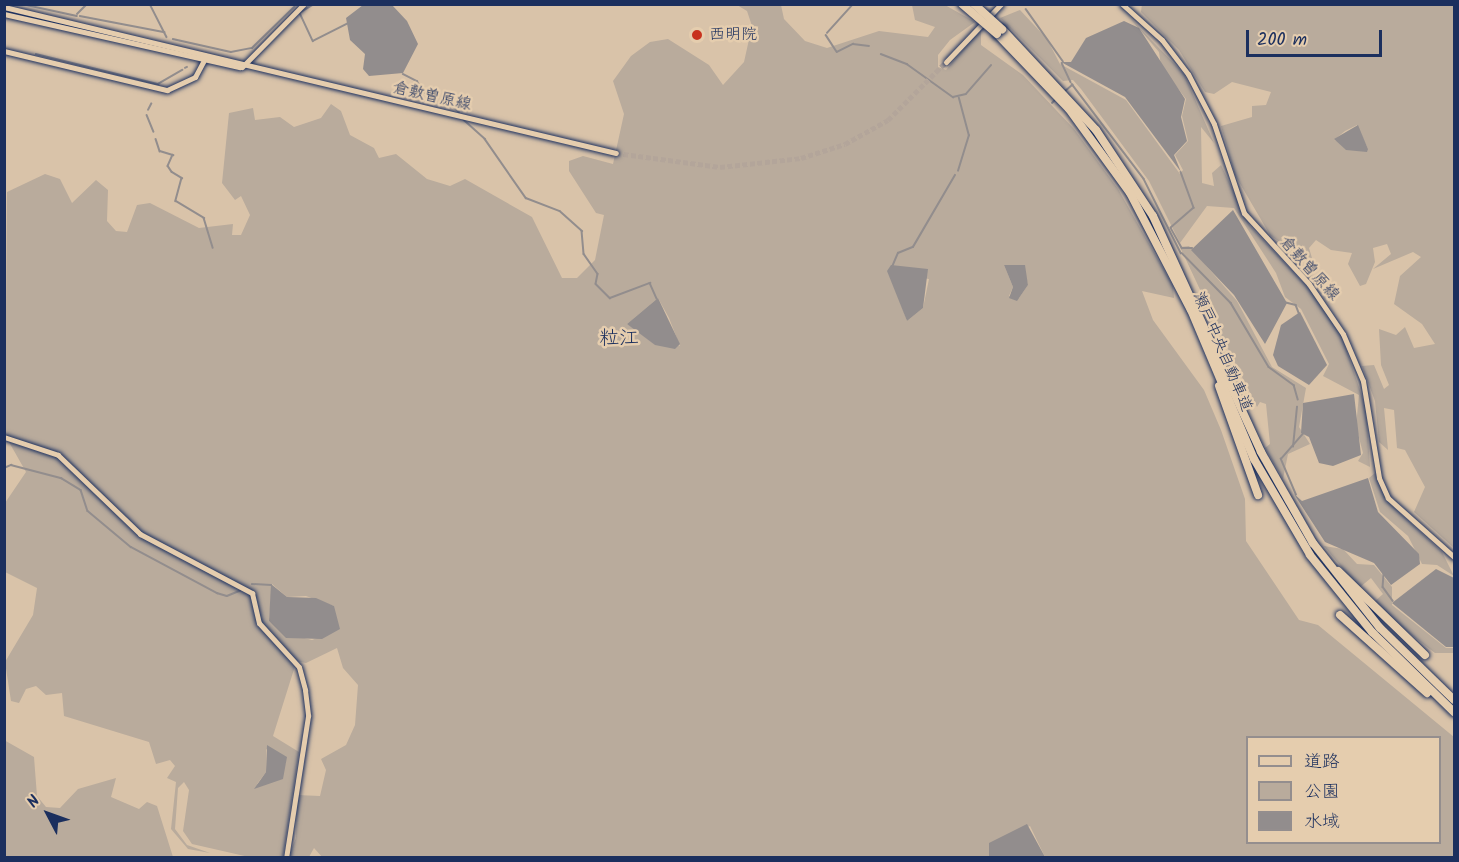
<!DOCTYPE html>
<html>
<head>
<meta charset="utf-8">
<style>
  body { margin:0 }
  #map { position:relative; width:1459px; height:862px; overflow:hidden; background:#d9c3a9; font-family:Kalam,"Klee One",sans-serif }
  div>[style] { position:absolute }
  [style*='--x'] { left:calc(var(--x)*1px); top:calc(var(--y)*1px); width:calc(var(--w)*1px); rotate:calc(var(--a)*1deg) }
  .green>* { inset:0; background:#b9ab9c }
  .water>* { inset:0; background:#928d8d }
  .stream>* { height:1.5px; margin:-0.75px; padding:0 0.75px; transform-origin:0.75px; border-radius:0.75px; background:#928d8d }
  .minor-tunnel>* { height:5px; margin-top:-2.5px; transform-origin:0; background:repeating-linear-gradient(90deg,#b3a59a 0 5px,transparent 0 7.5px) }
  .roads { filter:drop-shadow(0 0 2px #1b2f5e) drop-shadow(0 0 2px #1b2f5e) }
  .minor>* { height:5px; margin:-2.5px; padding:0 2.5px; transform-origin:2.5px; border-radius:2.5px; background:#e5cdae }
  .highway>* { height:8px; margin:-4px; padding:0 4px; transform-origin:4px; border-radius:4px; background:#e5cdae }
  .bridges { filter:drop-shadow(0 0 2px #1b2f5e) drop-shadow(0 0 2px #1b2f5e) }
  .highway-bridge>* { height:8px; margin:-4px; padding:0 4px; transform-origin:4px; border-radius:4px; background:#e5cdae }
  .dots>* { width:16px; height:16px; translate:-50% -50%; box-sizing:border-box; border:3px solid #e5cdae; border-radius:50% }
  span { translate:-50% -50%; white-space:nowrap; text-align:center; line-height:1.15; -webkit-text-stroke:5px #e5cdae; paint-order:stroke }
  .poi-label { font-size:16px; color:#1b2f5e }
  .left { translate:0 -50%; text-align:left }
  .street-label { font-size:16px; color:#1b2f5e }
  .quarter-label { font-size:20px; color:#1b2f5e }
  .frame { position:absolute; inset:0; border:6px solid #1b2f5e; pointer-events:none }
  .legend { position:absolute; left:1246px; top:736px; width:195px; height:108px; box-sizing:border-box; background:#e5cdae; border:2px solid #948e8e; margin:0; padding:8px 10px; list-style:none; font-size:18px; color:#1b2f5e }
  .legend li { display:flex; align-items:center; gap:12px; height:30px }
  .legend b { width:30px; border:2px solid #948e8e }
  .north { position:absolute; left:18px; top:784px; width:60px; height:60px; -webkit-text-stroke:4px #e5cdae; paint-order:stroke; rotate:311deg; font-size:16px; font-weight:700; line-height:24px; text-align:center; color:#1b2f5e }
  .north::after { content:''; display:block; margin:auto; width:21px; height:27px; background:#1b2f5e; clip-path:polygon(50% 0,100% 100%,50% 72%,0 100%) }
  .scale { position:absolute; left:1246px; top:30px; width:136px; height:27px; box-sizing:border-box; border:3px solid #1b2f5e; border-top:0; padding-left:8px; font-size:18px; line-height:21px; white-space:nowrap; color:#1b2f5e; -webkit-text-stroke:4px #e5cdae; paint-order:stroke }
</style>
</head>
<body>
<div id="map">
  <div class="green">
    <div style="clip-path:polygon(evenodd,1142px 4px,1454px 5px,1454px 548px,1414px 512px,1425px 487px,1405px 450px,1397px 448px,1394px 410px,1384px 408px,1388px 450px,1379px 442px,1375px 401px,1362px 366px,1374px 365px,1384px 389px,1389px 385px,1381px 365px,1379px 329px,1396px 335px,1405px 327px,1414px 348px,1435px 344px,1422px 324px,1394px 304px,1400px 276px,1421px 257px,1413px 252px,1373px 269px,1391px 254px,1387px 244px,1373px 248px,1375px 262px,1366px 284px,1360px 286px,1348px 264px,1352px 253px,1331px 250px,1316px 240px,1309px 248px,1312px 258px,1302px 258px,1270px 235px,1235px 175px,1221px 126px,1252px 117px,1252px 106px,1266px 105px,1271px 92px,1232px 82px,1214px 94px,1205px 92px,1179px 50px,1141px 12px,1142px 4px,1357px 125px,1368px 149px,1334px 140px,1345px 131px,1357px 125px)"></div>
    <div style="clip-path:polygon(evenodd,737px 5px,781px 5px,784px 19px,805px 41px,827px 48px,879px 31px,928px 37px,935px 27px,915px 20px,912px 5px,945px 5px,975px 22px,950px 40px,938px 55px,938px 67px,946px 70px,981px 29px,981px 45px,1023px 75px,1074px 129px,1118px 189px,1173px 286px,1174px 298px,1142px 291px,1153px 320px,1204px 390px,1221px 430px,1245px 499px,1246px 541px,1299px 620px,1318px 625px,1454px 737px,1454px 857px,1045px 857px,1030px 826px,989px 845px,989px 858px,323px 858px,314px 848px,309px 857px,288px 857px,296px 838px,297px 795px,320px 796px,326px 770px,321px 759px,346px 745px,355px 725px,358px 685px,343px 668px,337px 648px,306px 663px,291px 660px,295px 666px,273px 736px,299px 752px,283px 857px,249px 857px,192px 844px,183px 831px,189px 790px,184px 782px,178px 788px,175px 829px,187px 845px,210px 853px,188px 849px,171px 829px,176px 782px,167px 778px,175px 766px,170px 760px,156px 764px,149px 742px,64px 716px,62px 693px,46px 695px,36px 686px,26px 689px,19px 703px,11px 701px,5px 662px,33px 615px,37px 588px,5px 572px,5px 503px,26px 472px,5px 435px,7px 192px,45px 174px,60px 179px,72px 203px,96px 180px,108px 190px,107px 221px,116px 231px,127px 232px,137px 205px,150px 203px,199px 228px,233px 224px,232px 235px,241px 235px,250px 215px,241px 196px,235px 200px,222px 183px,229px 113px,253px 108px,255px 120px,280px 117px,294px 127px,321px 118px,331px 104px,341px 111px,350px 135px,374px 148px,379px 158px,396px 154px,427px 179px,450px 186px,465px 179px,532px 217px,562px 278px,577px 278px,595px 260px,604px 215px,596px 213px,569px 171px,569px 161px,583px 156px,613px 164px,624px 114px,613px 81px,631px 56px,650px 42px,668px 39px,709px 65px,723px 85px,744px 62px,752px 26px,747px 11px,737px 5px,1004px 265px,1024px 268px,1028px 285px,1019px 298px,1009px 296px,1013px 287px,1004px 265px,737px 5px,890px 272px,929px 279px,923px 308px,907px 321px,890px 272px,737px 5px,658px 298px,669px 318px,680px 346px,627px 324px,658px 298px,737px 5px,272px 584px,287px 597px,306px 596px,334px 606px,330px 633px,312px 640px,284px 633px,269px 621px,272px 584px,737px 5px,1248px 738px,1440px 738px,1440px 842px,1248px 842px,1248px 738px,737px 5px,266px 749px,286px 761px,283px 772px,257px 784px,266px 772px,266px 749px)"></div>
    <div style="clip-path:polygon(1020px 10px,1047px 39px,1060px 64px,1126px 100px,1180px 174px,1183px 170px,1175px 155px,1188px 141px,1182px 116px,1186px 99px,1161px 66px,1159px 52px,1130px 18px,1184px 74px,1214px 143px,1201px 127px,1202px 183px,1214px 186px,1212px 173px,1221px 165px,1250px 226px,1313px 293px,1341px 334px,1366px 408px,1370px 467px,1358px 461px,1363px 453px,1356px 426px,1359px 395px,1323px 376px,1329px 364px,1301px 309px,1285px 297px,1276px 273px,1234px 208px,1207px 206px,1180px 243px,1149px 181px,1081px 89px,1073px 80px,1063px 81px,1000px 18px)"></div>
    <div style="clip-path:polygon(1189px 246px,1237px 301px,1272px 367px,1306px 388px,1299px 427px,1310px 444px,1288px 454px,1283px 479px,1265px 448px,1270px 444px,1266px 404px,1260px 402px,1257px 407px,1227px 347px,1180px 247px)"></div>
    <div style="clip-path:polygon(1375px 473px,1390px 504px,1442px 552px,1454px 576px,1437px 565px,1422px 564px,1408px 536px,1380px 512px,1369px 478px)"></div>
    <div style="clip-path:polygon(1324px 546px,1343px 549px,1357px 564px,1374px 565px,1392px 587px,1392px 605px,1446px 648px,1454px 648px,1454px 653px,1435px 653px,1400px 626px,1373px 603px,1383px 594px,1371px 578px,1359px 588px)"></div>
    <div style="clip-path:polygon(4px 740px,34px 757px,37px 796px,46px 807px,60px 808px,78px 789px,116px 778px,111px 797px,139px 809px,147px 802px,157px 806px,173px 857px,5px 857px)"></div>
  </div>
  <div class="water">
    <div style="clip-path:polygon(363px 5px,392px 5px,407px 21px,418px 44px,403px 73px,369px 76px,363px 69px,365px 54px,350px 40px,346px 18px)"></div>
    <div style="clip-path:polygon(1124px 21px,1139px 28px,1185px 99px,1181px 117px,1187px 141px,1174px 155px,1181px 172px,1125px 97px,1061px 62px,1071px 62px,1086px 38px)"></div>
    <div style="clip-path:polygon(1358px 125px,1368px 149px,1367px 152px,1346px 150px,1334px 139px)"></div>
    <div style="clip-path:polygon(1233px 210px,1287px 303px,1265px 344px,1234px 295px,1191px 250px)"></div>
    <div style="clip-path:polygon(891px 265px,928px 269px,923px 308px,907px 321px,887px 271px)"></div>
    <div style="clip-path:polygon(1004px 265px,1025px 265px,1028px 285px,1017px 301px,1009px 298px,1013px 287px)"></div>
    <div style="clip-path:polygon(658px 298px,680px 344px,675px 349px,655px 345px,627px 324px)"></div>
    <div style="clip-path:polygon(1300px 312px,1327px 365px,1309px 385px,1278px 366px,1273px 355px,1281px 325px)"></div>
    <div style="clip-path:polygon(1354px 394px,1361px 455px,1333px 466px,1319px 463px,1309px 437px,1301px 433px,1303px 403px)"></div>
    <div style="clip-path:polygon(1368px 478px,1378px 512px,1419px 554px,1420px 564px,1391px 585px,1374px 563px,1325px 542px,1294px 494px,1302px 501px)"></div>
    <div style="clip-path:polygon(1436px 569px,1454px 578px,1454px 647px,1446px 647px,1392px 603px)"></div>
    <div style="clip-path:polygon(271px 584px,287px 597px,316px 598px,334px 606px,340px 629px,322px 639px,286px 638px,269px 621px)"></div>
    <div style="clip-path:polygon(267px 745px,287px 757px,283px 779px,254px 789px,266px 772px)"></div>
    <div style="clip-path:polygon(1027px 824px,1045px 857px,989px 857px,989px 843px)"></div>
  </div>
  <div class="stream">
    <div style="--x:22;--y:4;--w:56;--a:12.3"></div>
    <div style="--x:150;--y:4;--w:37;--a:63"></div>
    <div style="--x:315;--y:4;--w:17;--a:149"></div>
    <div style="--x:300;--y:13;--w:31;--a:65"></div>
    <div style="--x:313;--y:41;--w:39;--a:-27"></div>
    <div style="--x:1026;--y:9;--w:64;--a:54.6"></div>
    <div style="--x:77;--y:14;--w:14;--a:-45"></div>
    <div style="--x:80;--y:16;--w:86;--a:10.8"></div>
    <div style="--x:827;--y:33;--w:39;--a:-48"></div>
    <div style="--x:826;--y:35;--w:20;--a:57"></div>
    <div style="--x:837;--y:52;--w:18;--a:-27"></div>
    <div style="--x:853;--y:44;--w:16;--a:7"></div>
    <div style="--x:173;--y:39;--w:59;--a:12.6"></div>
    <div style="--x:231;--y:52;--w:21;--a:-11"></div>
    <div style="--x:252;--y:48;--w:59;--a:-44.3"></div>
    <div style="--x:36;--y:54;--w:126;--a:13.8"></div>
    <div style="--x:158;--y:84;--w:28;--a:-30"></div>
    <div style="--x:881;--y:54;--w:28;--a:21"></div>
    <div style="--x:907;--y:64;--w:57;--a:35.7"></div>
    <div style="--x:953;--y:97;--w:13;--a:-13"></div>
    <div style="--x:966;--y:94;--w:38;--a:-49"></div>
    <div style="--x:1062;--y:63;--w:21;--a:65"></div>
    <div style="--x:185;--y:68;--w:2;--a:-27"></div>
    <div style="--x:403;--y:74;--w:16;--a:27"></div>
    <div style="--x:417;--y:81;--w:14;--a:56"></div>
    <div style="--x:1072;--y:84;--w:119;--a:52.8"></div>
    <div style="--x:1144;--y:179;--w:83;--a:63.4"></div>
    <div style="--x:1064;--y:92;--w:11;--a:-41"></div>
    <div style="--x:443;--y:97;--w:22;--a:43"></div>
    <div style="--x:1052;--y:103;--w:6;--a:-45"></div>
    <div style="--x:148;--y:110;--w:7;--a:-63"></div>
    <div style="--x:147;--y:115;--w:18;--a:68"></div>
    <div style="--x:463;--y:119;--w:30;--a:42"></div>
    <div style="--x:485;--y:139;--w:72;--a:55.2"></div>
    <div style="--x:526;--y:198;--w:36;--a:21"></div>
    <div style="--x:560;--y:211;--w:30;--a:42"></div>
    <div style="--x:582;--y:231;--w:23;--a:85"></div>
    <div style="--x:584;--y:254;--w:24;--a:55"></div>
    <div style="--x:598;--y:274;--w:10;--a:101"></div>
    <div style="--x:596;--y:284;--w:20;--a:45"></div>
    <div style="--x:610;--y:298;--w:43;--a:-20.6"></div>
    <div style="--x:650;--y:283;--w:17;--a:66"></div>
    <div style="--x:156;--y:139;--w:13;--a:72"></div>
    <div style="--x:160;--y:151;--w:14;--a:17"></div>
    <div style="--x:173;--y:155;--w:12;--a:114"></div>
    <div style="--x:168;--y:166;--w:7;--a:56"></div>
    <div style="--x:172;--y:172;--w:12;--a:31"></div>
    <div style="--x:182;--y:178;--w:24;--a:105"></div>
    <div style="--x:176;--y:201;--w:33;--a:31"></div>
    <div style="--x:204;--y:218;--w:31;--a:73"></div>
    <div style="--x:958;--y:171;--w:37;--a:-73"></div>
    <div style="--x:969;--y:136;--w:39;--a:-105"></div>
    <div style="--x:1181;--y:172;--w:38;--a:70"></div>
    <div style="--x:1194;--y:208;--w:30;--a:139"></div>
    <div style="--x:1171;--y:228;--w:23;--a:61"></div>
    <div style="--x:1182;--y:248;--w:10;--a:0"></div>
    <div style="--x:1182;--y:253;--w:70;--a:45.6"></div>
    <div style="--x:1231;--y:303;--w:74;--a:59.3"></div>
    <div style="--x:1269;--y:367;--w:31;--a:36"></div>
    <div style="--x:1294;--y:385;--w:15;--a:74"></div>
    <div style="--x:892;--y:267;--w:15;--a:-67"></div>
    <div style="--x:898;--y:253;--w:16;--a:-22"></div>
    <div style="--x:913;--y:247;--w:83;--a:-59.7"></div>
    <div style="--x:1284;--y:302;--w:12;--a:14"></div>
    <div style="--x:1296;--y:305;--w:9;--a:69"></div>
    <div style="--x:1293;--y:447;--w:40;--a:-84.3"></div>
    <div style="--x:4;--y:468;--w:8;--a:-23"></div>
    <div style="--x:11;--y:465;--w:52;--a:14.6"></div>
    <div style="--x:61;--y:478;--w:23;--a:31"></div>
    <div style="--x:81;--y:490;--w:22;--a:72"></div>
    <div style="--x:88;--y:511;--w:56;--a:39.9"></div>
    <div style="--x:131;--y:547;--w:98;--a:28.1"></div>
    <div style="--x:217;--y:593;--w:10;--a:17"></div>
    <div style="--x:227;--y:596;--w:16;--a:-22"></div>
    <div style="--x:1296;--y:495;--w:39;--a:-113"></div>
    <div style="--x:1281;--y:459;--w:33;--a:-49"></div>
    <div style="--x:1384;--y:574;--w:13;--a:94"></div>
    <div style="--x:1383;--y:587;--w:17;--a:54"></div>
    <div style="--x:252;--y:584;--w:19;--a:3"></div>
  </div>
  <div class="minor-tunnel">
    <div style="--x:616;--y:153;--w:105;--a:7.7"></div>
    <div style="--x:720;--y:167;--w:81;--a:-6.3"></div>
    <div style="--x:801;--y:158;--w:46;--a:-17.7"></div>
    <div style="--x:845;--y:144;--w:49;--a:-29.2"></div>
    <div style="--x:888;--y:120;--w:82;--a:-45"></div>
  </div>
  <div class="roads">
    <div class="minor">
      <div style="--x:1122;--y:4;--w:54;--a:42"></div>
      <div style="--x:1162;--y:40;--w:43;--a:52.6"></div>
      <div style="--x:1188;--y:74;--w:56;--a:62.5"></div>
      <div style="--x:1214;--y:124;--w:94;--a:71.4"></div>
      <div style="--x:1244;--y:213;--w:96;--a:47.5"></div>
      <div style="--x:1309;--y:284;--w:60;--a:55.8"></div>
      <div style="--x:1343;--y:334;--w:51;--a:66.9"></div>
      <div style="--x:1363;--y:381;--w:98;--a:80.6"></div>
      <div style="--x:1379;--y:478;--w:22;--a:66"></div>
      <div style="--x:1388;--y:498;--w:89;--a:41.8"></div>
      <div style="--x:4;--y:7;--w:629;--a:13.42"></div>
      <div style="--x:4;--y:14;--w:242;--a:12.7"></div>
      <div style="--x:4;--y:51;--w:168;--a:13.5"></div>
      <div style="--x:167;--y:90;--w:31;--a:-25"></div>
      <div style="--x:195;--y:77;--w:21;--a:-62"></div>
      <div style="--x:946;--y:62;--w:80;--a:-46.5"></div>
      <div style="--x:242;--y:67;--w:88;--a:-45.5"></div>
      <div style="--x:4;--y:437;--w:57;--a:18.4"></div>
      <div style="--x:58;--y:455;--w:114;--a:43.9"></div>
      <div style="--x:140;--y:534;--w:127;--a:27.8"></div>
      <div style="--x:252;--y:593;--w:31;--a:77"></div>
      <div style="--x:259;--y:623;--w:59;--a:47.7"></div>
      <div style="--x:299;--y:667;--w:24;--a:75"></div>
      <div style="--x:305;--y:690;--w:26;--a:83"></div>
      <div style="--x:308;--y:716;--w:144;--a:98.8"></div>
    </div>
    <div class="highway">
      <div style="--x:1002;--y:29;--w:138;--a:47.1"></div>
      <div style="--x:1096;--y:130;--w:103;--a:56.5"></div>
      <div style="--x:1153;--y:216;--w:260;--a:65.4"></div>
      <div style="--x:1261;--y:452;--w:105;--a:60.3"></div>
      <div style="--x:1313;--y:543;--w:108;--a:51.8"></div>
      <div style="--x:1380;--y:628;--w:103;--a:44.2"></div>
      <div style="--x:997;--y:34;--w:104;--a:46.2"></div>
      <div style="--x:1069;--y:109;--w:104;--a:54"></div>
      <div style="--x:1130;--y:193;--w:132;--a:62.5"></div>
      <div style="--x:1191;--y:310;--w:162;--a:67.1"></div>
      <div style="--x:1254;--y:459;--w:111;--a:59.7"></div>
      <div style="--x:1310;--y:555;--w:99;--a:51.2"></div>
      <div style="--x:1372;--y:632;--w:115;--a:44.3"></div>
      <div style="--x:1219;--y:386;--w:116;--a:70.3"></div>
      <div style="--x:1338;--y:571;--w:121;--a:44"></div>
      <div style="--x:1340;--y:615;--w:117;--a:41.9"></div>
    </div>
  </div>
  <div class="bridges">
    <div class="highway-bridge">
      <div style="--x:962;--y:4;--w:46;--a:40.6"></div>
      <div style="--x:974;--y:4;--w:38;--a:42"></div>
    </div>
  </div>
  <div class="dots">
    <div style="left:697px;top:35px;background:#c8321e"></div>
  </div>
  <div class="poi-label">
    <span class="left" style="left:709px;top:35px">西明院</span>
  </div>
  <div class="street-label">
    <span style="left:432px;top:97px;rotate:13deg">倉敷曽原線</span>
    <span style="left:1309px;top:269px;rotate:48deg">倉敷曽原線</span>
    <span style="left:1222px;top:352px;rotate:67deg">瀬戸中央自動車道</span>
  </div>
  <div class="quarter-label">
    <span style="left:619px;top:339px">粒江</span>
  </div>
  <div class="frame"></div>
  <ul class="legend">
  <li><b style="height:8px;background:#e5cdae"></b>道路</li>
  <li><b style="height:16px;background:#b9ab9c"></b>公園</li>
  <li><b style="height:16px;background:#928d8d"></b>水域</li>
  </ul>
  <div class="north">N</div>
  <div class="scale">200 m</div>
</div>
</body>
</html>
